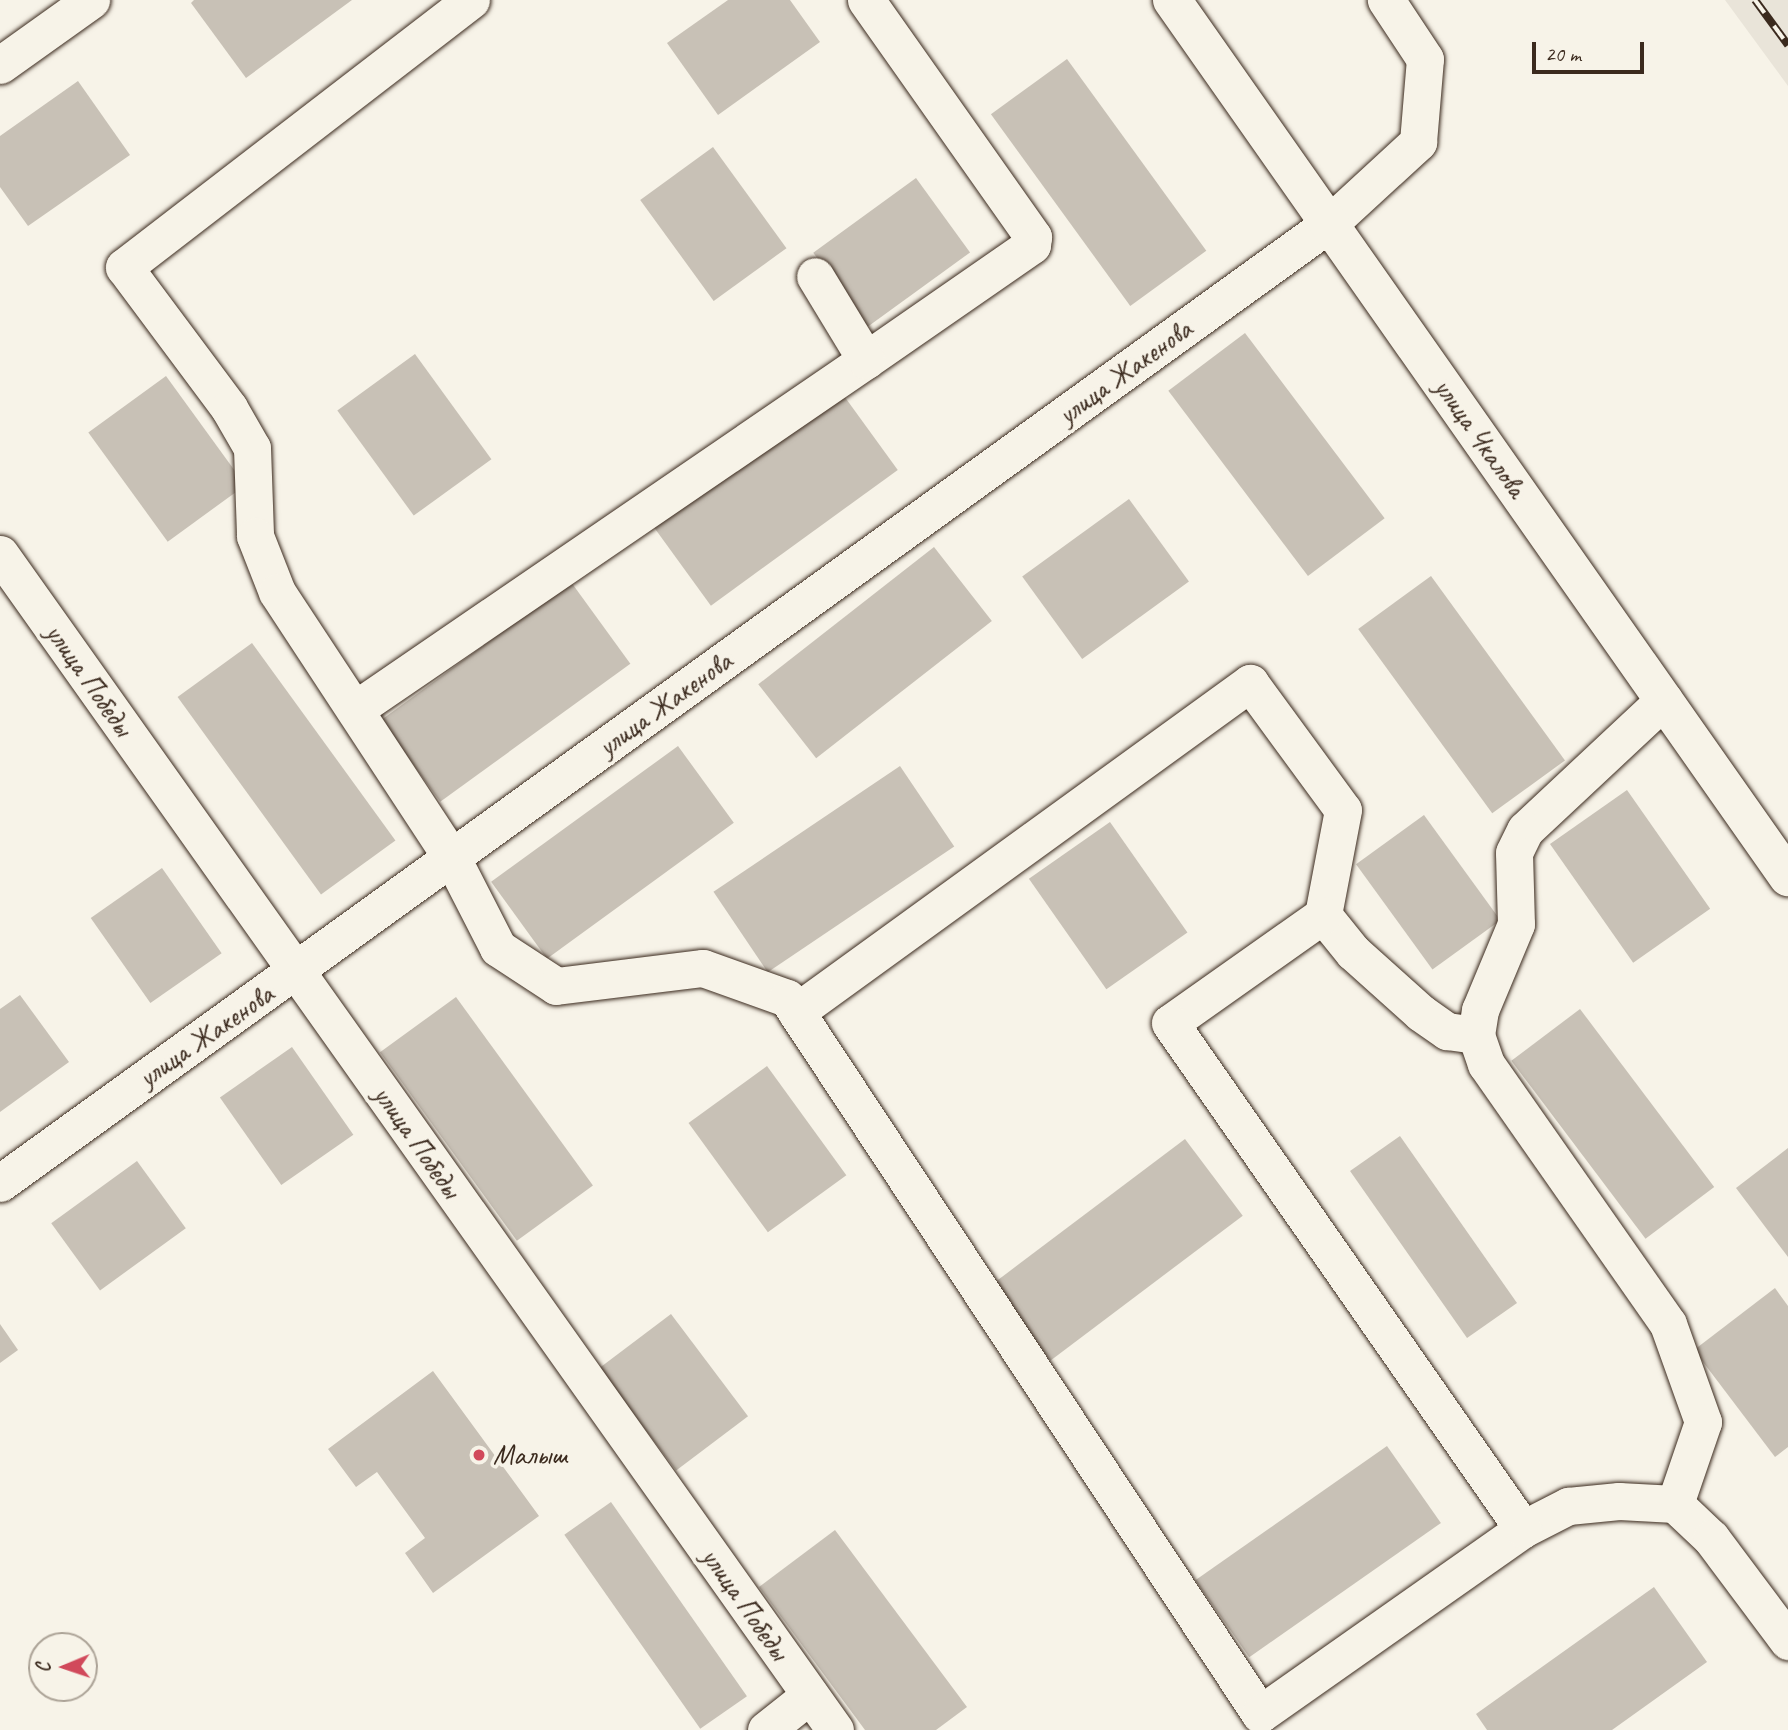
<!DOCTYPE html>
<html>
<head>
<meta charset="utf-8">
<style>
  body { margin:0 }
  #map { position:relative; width:1788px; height:1730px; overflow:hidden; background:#f7f3e8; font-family:Caveat,sans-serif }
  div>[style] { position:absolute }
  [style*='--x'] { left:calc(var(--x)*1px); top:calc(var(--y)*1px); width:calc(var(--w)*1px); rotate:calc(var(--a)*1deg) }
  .built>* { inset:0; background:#e9e4d9 }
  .building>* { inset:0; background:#c8c1b6; transform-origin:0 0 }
  .roads { filter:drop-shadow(0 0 2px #3b2a1e) drop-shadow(0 0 2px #3b2a1e) }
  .minor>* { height:37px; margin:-18.5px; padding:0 18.5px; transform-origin:18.5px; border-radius:18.5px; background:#f7f3e8 }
  .major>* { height:38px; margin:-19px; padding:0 19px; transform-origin:19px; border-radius:19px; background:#f7f3e8 }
  .rail>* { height:8px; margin-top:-4px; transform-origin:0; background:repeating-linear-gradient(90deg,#f7f3e8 0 16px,#3b2a1e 0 32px); box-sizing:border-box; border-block:2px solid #3b2a1e }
  .dots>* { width:19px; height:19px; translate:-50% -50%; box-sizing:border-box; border:4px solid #f7f3e8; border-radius:50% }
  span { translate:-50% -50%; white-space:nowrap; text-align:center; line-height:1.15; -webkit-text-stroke:7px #f7f3e8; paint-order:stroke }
  .street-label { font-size:28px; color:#3b2a1e }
  .poi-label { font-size:28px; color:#3b2a1e }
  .left { translate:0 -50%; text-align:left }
  .north { position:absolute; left:28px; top:1632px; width:70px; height:70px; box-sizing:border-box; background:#f7f3e8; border:2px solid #aca397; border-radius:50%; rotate:268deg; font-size:19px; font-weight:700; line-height:28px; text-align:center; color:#3b2a1e }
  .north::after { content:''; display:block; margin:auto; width:24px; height:32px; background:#d1495b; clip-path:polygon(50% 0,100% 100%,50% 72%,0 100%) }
  .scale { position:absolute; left:1532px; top:42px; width:112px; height:32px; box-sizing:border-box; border:4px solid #3b2a1e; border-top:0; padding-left:9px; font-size:21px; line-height:24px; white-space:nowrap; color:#3b2a1e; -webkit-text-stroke:5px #f7f3e8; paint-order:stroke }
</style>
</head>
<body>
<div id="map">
  <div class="built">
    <div style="clip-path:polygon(1725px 0,1788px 0,1788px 86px)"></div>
  </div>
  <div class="building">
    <div style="clip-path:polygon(194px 0,352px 0,246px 78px,191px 3px)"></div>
    <div style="clip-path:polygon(728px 0,790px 0,820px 42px,718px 115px,667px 43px)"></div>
    <div style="left:1067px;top:59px;width:237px;height:94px;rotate:54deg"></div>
    <div style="clip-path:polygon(78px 81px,130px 155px,28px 226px,0 187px,0 136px)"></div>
    <div style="left:713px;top:147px;width:125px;height:90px;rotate:54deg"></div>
    <div style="left:916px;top:178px;width:92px;height:127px;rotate:54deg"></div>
    <div style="left:1245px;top:333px;width:232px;height:96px;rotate:53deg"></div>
    <div style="left:415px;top:354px;width:130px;height:96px;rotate:54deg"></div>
    <div style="left:166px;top:376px;width:135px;height:96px;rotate:54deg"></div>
    <div style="left:839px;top:389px;width:100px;height:231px;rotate:54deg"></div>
    <div style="left:1129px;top:499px;width:102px;height:132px;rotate:54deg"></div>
    <div style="left:934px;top:547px;width:94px;height:223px;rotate:52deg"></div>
    <div style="left:1431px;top:576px;width:228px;height:90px;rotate:54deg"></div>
    <div style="left:571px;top:582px;width:101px;height:235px;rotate:54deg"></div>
    <div style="left:252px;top:643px;width:244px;height:92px;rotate:54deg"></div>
    <div style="left:678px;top:746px;width:95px;height:231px;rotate:54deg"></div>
    <div style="left:900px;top:766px;width:97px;height:225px;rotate:56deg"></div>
    <div style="left:1627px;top:790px;width:145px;height:94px;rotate:55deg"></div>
    <div style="left:1424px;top:815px;width:130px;height:84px;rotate:54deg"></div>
    <div style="left:1110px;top:822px;width:135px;height:99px;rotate:55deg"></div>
    <div style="left:162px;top:868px;width:104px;height:87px;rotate:55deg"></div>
    <div style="clip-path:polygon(20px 995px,69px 1062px,0 1112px,0 1009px)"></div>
    <div style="left:456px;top:997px;width:233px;height:94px;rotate:54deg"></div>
    <div style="left:1580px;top:1009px;width:223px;height:86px;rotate:53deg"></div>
    <div style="left:292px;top:1047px;width:107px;height:88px;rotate:55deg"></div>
    <div style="left:767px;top:1066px;width:135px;height:97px;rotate:54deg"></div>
    <div style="left:1400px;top:1136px;width:204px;height:61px;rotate:55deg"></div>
    <div style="left:1185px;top:1139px;width:96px;height:241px;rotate:53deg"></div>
    <div style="clip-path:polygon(1788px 1148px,1788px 1257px,1736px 1188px)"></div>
    <div style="left:137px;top:1161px;width:83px;height:106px;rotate:54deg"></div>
    <div style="clip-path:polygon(1775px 1288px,1788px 1306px,1788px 1447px,1775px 1457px,1694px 1350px)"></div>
    <div style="left:671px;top:1314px;width:128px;height:90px;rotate:53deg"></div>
    <div style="clip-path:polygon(0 1324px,18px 1350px,0 1363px)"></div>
    <div style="clip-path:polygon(433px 1371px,539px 1516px,433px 1593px,405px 1553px,425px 1538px,377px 1472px,356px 1487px,328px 1449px)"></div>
    <div style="left:1387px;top:1446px;width:94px;height:234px;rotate:55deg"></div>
    <div style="left:611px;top:1502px;width:237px;height:57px;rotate:55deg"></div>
    <div style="clip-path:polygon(835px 1530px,967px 1707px,936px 1730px,865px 1730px,759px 1587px)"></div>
    <div style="clip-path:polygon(1654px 1587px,1707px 1662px,1612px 1730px,1487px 1730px,1476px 1714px)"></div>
  </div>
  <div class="roads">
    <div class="minor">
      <div style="--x:471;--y:0;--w:438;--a:142.4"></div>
      <div style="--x:124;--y:267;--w:176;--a:53.3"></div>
      <div style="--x:229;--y:408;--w:46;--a:60.1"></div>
      <div style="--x:252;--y:448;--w:88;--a:88"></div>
      <div style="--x:255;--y:536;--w:60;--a:68.6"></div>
      <div style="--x:277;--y:592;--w:318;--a:56.7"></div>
      <div style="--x:452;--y:858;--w:101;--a:62.9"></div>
      <div style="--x:498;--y:948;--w:69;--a:33.2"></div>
      <div style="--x:556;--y:986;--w:148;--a:-7"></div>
      <div style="--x:703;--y:968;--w:89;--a:19.7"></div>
      <div style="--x:787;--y:998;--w:858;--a:56.55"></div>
      <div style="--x:1260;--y:1714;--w:322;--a:-35.1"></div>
      <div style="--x:1523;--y:1529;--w:51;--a:-27.1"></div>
      <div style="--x:1568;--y:1506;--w:51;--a:-5.6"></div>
      <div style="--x:1619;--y:1501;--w:56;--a:3.1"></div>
      <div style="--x:1675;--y:1504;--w:50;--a:43.4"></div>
      <div style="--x:1711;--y:1538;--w:129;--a:53.2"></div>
      <div style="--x:866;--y:0;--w:290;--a:54.8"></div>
      <div style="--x:1033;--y:237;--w:8;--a:97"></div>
      <div style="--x:1032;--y:245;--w:202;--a:145.3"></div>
      <div style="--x:0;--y:65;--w:112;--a:-35.5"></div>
      <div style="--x:0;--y:554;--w:1442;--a:54.62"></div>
      <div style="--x:1664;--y:700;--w:190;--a:136.9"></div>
      <div style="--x:1525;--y:830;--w:25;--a:116"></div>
      <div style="--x:1514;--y:853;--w:71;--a:88.4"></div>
      <div style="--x:1516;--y:924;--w:93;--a:112.7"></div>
      <div style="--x:1480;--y:1010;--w:25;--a:99"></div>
      <div style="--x:1476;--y:1035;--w:31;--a:71"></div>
      <div style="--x:1486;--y:1064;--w:317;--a:55"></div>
      <div style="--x:1668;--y:1324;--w:104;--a:70.3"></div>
      <div style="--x:1703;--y:1422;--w:87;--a:108.9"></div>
      <div style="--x:357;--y:708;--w:617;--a:-34.36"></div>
      <div style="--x:866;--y:360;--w:98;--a:-121.3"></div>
      <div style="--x:1323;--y:915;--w:48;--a:51"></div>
      <div style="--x:1353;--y:952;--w:91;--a:41.9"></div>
      <div style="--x:1421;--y:1013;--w:32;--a:35"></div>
      <div style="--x:1447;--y:1031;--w:29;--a:8"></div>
      <div style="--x:796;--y:1012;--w:561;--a:-35.93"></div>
      <div style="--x:1250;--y:683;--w:157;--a:53.8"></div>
      <div style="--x:1343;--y:810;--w:107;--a:100.8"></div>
      <div style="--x:1323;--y:915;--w:187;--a:144.8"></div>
      <div style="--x:1170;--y:1023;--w:617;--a:55.1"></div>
      <div style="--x:0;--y:1183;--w:1640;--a:-35.82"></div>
      <div style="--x:1330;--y:223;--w:120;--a:-42.6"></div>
      <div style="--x:1418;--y:142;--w:83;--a:-85.2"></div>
      <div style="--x:1425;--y:59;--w:71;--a:-123.5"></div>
      <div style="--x:766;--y:1730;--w:56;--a:-38.5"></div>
    </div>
    <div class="major">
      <div style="--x:1172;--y:0;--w:1072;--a:54.92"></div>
    </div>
  </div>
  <div class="rail">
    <div style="--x:1755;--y:0;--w:56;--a:53.7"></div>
  </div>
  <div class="dots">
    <div style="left:479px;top:1455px;background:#d1495b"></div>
  </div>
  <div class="street-label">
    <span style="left:1125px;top:372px;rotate:-36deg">улица Жакенова</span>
    <span style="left:1480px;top:438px;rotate:55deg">улица Чкалова</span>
    <span style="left:89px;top:680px;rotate:55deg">улица Победы</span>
    <span style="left:665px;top:704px;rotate:-36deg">улица Жакенова</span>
    <span style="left:206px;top:1036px;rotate:-35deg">улица Жакенова</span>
    <span style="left:417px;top:1142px;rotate:55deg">улица Победы</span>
    <span style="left:745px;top:1604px;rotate:55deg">улица Победы</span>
  </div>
  <div class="poi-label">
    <span class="left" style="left:493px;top:1455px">Малыш</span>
  </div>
  <div class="north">С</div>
  <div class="scale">20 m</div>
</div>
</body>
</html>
